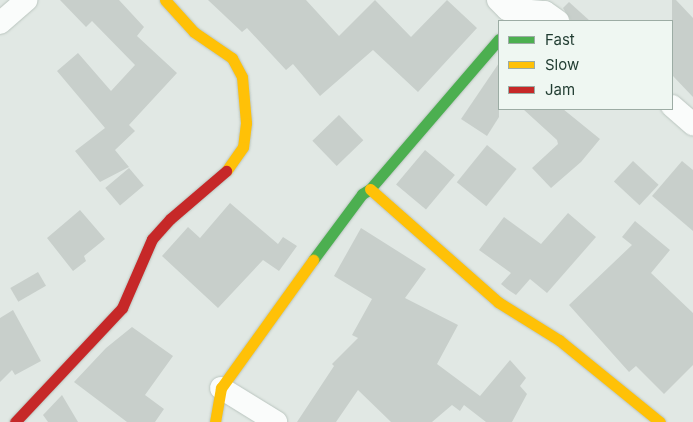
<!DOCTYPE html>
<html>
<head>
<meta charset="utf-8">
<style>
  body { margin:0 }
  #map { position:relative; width:693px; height:422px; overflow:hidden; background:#e1e8e4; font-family:Inter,sans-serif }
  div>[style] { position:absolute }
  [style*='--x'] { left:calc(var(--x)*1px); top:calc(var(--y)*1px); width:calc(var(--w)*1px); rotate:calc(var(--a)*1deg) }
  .building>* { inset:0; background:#c8cfcb; transform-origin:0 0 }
  .roads { filter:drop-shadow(0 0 1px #bac5bf) drop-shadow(0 0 1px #bac5bf) }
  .street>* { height:22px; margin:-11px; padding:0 11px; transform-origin:11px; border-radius:11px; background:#fafcfb }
  .fast>* { height:11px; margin:-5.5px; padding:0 5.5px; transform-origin:5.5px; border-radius:5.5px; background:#4caf50 }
  .slow>* { height:11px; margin:-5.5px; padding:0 5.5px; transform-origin:5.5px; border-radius:5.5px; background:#ffc107 }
  .jam>* { height:11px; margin:-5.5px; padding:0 5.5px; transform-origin:5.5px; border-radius:5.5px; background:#c62828 }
  span { translate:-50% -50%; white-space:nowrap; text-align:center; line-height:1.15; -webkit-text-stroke:5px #eff7f2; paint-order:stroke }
  .legend { position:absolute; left:498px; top:20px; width:175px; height:90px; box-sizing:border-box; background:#eff7f2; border:1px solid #9caca4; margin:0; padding:6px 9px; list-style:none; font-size:15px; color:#1f3b30 }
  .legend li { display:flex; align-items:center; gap:10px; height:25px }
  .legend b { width:25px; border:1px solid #9caca4 }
</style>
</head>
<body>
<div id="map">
  <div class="building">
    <div style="clip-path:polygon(60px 0,119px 0,144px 27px,137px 36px,177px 73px,129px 125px,135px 131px,115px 150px,129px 167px,100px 182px,75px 151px,105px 128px,57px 71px,78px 53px,111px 91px,135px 65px,92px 21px,86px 27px)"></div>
    <div style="clip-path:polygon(208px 0,306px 0,339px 36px,375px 0,411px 37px,447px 0,477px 28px,418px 92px,373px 50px,320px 96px,293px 64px,286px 70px,247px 28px,242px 32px)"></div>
    <div style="clip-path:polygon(672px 0,676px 0,693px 18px,693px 97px,672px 75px)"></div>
    <div style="clip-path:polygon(569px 2px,590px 21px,571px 21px,563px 8px)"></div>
    <div style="clip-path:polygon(499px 63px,499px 117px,487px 136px,461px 119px)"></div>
    <div style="clip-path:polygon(523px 109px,563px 109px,600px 139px,581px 162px,551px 188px,532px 168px,558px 144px,557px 140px)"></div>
    <div style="left:339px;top:115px;width:35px;height:37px;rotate:46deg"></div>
    <div style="left:487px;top:145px;width:38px;height:48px;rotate:39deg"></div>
    <div style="left:425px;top:150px;width:39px;height:45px;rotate:40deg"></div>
    <div style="left:633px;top:161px;width:35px;height:28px;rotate:43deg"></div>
    <div style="clip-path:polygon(682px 161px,693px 170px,693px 231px,652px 196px)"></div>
    <div style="left:129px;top:168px;width:23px;height:31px;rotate:50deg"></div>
    <div style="clip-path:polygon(230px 203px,278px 244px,283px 237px,297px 246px,279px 271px,263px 260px,218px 308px,162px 256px,188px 227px,200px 238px)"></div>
    <div style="clip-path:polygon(80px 210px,105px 239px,84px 256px,86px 261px,73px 271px,47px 238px)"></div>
    <div style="clip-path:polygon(568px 213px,596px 237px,547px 293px,530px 279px,516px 295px,507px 289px,501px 284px,511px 273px,479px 250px,504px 217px,541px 244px)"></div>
    <div style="clip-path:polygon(635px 221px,670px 250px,651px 273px,693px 313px,693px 365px,664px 394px,636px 366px,629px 372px,569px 305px,632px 245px,622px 237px)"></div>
    <div style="clip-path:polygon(361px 228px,426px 269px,405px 298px,458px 325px,437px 364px,480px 396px,510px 360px,526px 378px,520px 386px,527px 394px,512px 422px,486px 422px,464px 405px,460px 411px,452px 405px,432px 422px,391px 422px,358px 390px,336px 422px,297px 422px,334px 366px,332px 364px,358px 338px,352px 335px,372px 299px,334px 276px)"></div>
    <div style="left:38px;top:272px;width:16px;height:32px;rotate:60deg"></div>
    <div style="clip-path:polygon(13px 310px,41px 361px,15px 375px,12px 370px,0 382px,0 318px)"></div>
    <div style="clip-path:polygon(132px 327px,173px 356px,145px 395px,164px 409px,155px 422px,127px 422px,74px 382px,106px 348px)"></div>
    <div style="clip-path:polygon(62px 395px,78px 422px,48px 422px,43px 415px)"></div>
  </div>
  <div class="roads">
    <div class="street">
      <div style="--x:498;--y:0;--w:13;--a:45"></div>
      <div style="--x:507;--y:9;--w:38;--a:5"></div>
      <div style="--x:545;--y:12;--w:16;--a:35"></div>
      <div style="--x:0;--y:23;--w:35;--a:-41"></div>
      <div style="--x:672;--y:106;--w:28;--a:41"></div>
      <div style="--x:221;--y:388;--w:65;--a:31.7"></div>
    </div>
    <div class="fast">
      <div style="--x:313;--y:260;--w:82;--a:-53.4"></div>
      <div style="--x:362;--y:194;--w:9;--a:-32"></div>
      <div style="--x:370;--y:189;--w:198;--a:-49.3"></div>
    </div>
    <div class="slow">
      <div style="--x:165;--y:0;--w:43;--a:47.8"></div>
      <div style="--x:194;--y:32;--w:46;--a:34.4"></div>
      <div style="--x:232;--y:58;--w:21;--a:62"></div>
      <div style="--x:242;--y:77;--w:46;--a:85"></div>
      <div style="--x:246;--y:123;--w:24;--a:97"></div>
      <div style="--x:243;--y:147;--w:29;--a:125"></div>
      <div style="--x:370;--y:189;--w:171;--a:41.4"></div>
      <div style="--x:498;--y:302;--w:72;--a:31.9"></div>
      <div style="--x:559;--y:340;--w:130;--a:39.1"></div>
      <div style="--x:215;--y:422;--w:35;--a:-80"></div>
      <div style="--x:221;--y:388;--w:158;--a:-54.3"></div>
    </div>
    <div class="jam">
      <div style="--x:15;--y:422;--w:156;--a:-46.8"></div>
      <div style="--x:122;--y:308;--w:75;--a:-66.5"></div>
      <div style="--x:152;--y:239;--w:27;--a:-48"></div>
      <div style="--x:170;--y:219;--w:74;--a:-40.6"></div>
    </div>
  </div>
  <ul class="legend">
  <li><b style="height:6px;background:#4caf50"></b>Fast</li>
  <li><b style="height:6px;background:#ffc107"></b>Slow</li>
  <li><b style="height:6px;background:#c62828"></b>Jam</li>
  </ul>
</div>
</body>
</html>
